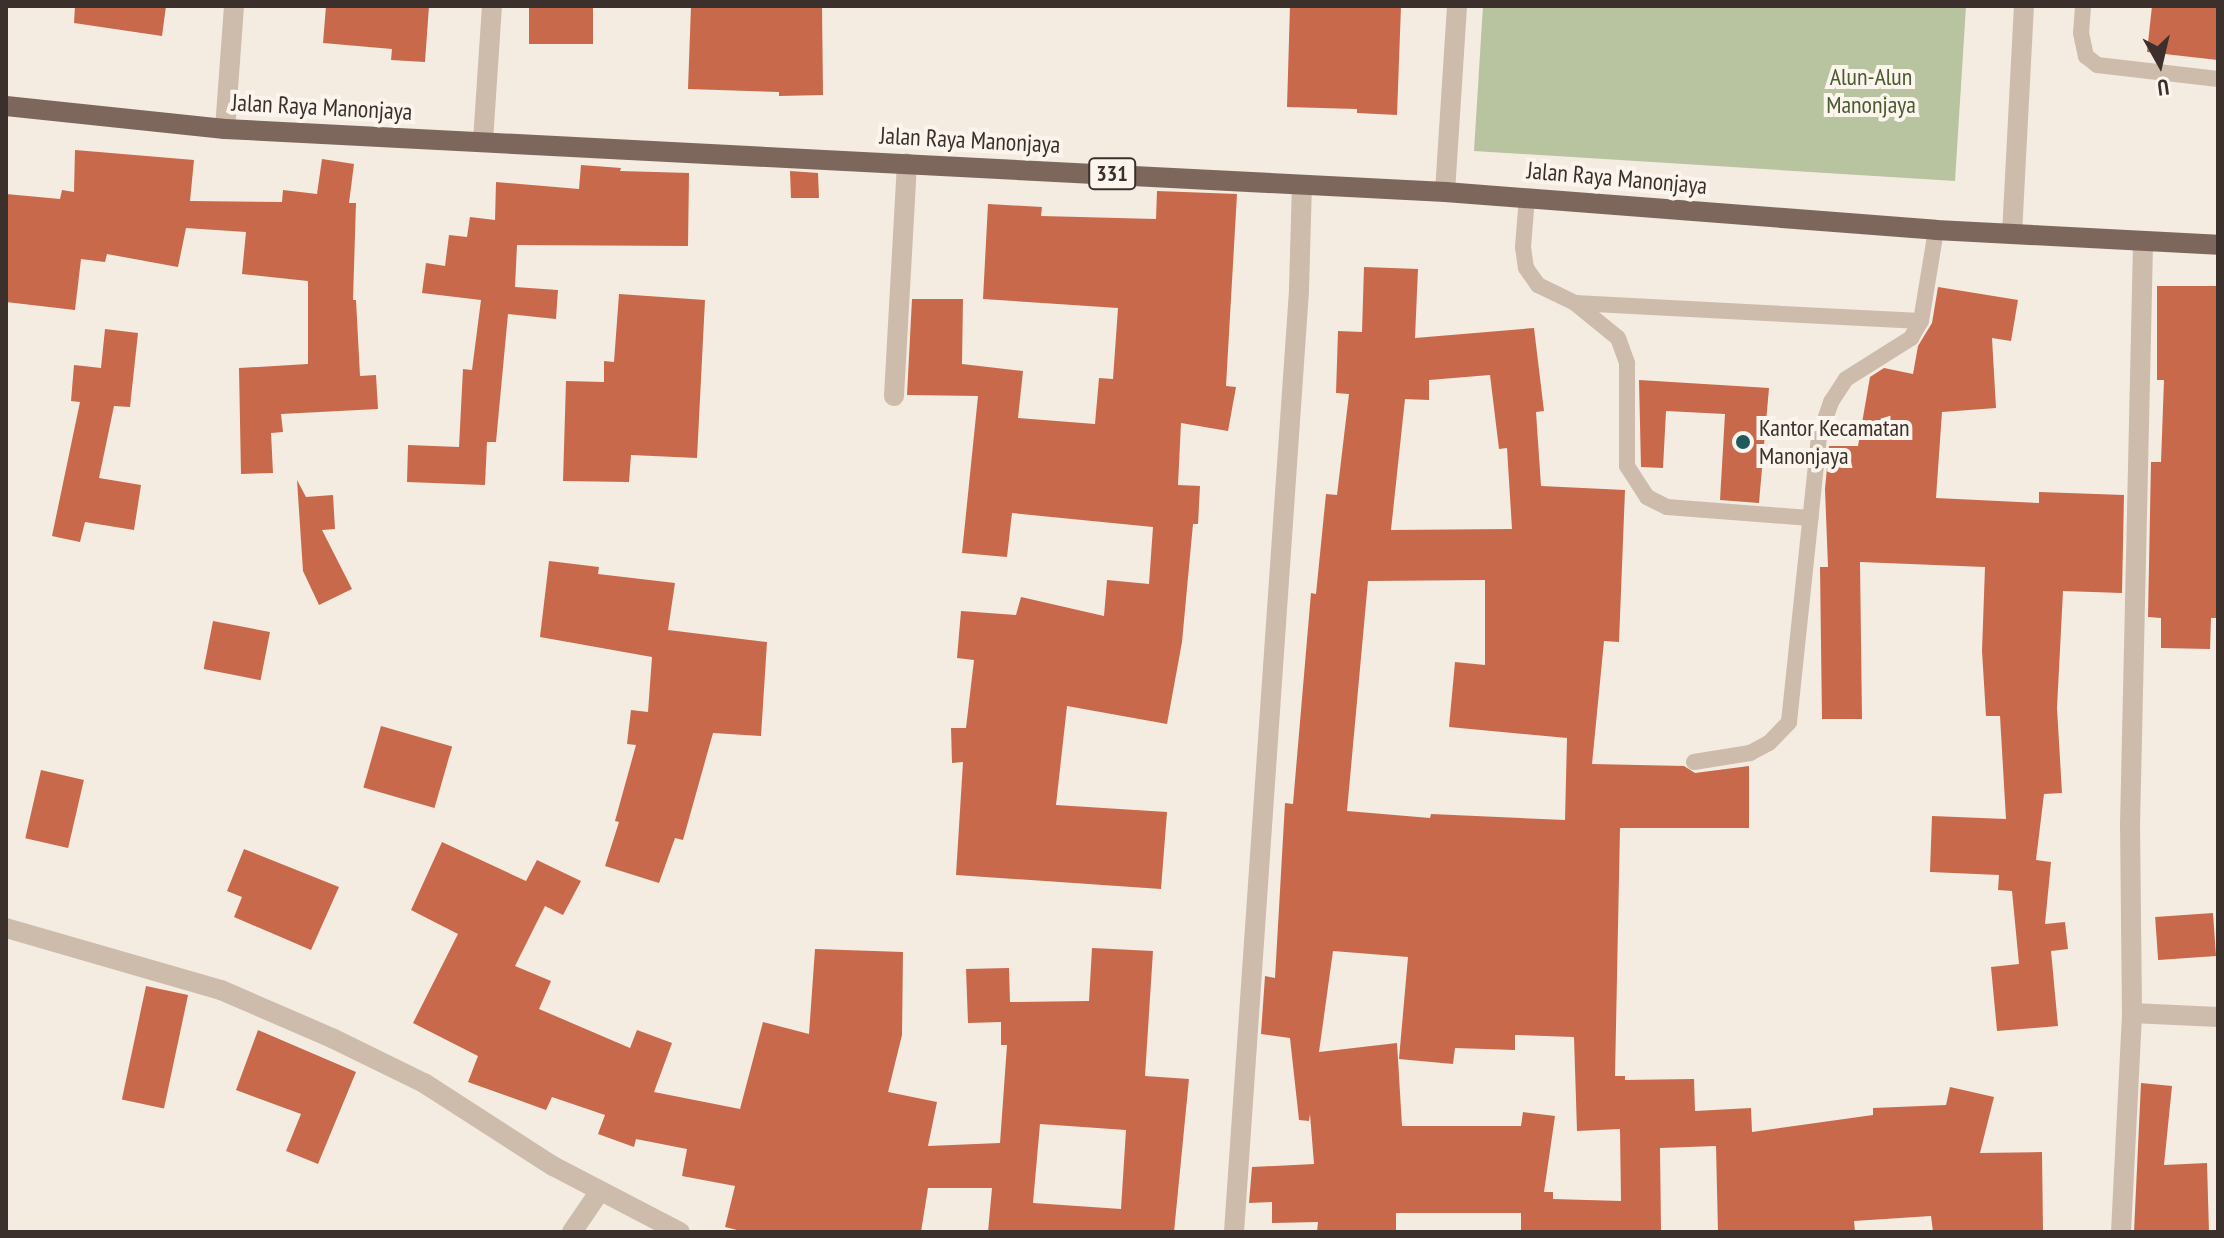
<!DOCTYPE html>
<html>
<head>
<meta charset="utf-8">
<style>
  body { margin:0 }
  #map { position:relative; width:2224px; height:1238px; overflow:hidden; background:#f4ebe1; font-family:"PT Sans Narrow",sans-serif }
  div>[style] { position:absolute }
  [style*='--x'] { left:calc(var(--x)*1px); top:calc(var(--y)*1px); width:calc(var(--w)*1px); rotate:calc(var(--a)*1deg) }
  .green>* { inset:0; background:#b8c4a0 }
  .building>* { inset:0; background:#c8694b; transform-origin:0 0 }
  .service>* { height:16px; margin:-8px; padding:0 8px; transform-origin:8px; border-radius:8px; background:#cdbbac }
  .minor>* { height:20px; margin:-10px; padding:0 10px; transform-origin:10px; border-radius:10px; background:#cdbbac }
  .primary>* { height:20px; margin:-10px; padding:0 10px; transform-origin:10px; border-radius:10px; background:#7d675c }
  .dots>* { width:22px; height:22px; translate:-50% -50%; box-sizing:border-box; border:4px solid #fbf5ee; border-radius:50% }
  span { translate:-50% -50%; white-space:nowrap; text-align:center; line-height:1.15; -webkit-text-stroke:8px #fbf5ee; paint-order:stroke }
  .shield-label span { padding:2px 6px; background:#fbf5ee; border:2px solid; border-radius:6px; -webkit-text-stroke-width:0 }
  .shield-label { font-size:22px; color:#3b302b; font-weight:700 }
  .park-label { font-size:24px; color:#4a5a2e }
  .street-label { font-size:24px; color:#3b302b }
  .poi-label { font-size:24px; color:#3b302b }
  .left { translate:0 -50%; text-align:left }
  .frame { position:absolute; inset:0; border:8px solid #3b302b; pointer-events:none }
  .north { position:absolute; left:2120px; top:24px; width:80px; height:80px; -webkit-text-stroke:6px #fbf5ee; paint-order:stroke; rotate:172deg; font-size:22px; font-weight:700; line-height:32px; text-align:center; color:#3b302b }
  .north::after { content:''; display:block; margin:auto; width:28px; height:36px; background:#3b302b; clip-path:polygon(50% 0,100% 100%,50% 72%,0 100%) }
</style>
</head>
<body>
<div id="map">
  <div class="green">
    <div style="clip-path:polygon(1483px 6px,1966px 6px,1955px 181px,1474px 151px)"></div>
  </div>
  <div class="building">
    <div style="clip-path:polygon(75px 6px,166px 6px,162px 36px,74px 23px)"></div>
    <div style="clip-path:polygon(326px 6px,429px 6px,425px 62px,391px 60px,392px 49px,323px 43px)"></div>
    <div style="left:529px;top:6px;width:64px;height:38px"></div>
    <div style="clip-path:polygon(691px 6px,822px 6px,823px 95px,779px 96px,779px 92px,688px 89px)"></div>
    <div style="clip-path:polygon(1290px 6px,1401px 6px,1397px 115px,1357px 113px,1357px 109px,1287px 107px)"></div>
    <div style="clip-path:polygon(2152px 6px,2218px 6px,2218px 60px,2147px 52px)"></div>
    <div style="clip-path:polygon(75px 150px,194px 160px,190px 201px,282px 202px,283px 190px,317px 194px,322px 159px,354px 164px,349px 203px,356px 203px,353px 300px,356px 300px,360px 376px,376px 375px,378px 409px,281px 414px,283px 432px,271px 433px,273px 473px,241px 474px,239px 368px,308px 364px,308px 281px,242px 274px,246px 232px,186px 228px,178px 267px,107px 254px,105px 262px,81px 259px,75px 310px,6px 302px,6px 194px,60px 199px,62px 190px,74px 192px)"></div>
    <div style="clip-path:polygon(581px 165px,621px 168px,620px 171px,689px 173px,688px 246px,517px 245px,515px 287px,558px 290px,556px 319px,508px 314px,496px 442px,487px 442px,485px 485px,407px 482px,408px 445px,459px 447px,463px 369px,472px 370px,481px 300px,422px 293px,426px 263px,445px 266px,449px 235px,467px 237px,470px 217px,495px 220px,496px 182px,579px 189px)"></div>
    <div style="clip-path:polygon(790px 171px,818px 173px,819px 198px,791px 198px)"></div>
    <div style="clip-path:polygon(1157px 191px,1237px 194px,1226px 386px,1236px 387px,1228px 431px,1181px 423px,1178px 485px,1200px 486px,1198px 524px,1193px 524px,1182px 642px,1167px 724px,1067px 706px,1056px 805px,1167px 812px,1161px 889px,956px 875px,963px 762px,952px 763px,951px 728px,966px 728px,974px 660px,957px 658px,961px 611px,1016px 615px,1021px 597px,1104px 616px,1107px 580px,1149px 584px,1153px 527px,1012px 513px,1007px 557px,962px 553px,978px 396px,907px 395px,912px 299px,963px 299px,962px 364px,1023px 371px,1018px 418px,1095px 424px,1099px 378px,1113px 379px,1118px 308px,983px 299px,988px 204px,1042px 207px,1041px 216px,1156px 219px)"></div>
    <div style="clip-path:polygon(evenodd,1364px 267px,1418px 269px,1415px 338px,1534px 328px,1544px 411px,1536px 412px,1541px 486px,1625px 490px,1619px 642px,1604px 641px,1592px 764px,1684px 766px,1695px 773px,1749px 766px,1749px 828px,1620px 828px,1615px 1076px,1625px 1076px,1625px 1080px,1694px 1079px,1695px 1111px,1751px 1108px,1752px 1132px,1873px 1115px,1873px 1108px,1946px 1105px,1950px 1087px,1994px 1097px,1980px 1153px,2042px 1152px,2043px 1232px,1933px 1232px,1931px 1216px,1854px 1221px,1855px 1232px,1718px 1232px,1716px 1146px,1660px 1148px,1661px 1232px,1521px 1232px,1521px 1213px,1396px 1213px,1396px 1232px,1317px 1232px,1318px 1222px,1272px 1223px,1272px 1202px,1249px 1203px,1252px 1167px,1314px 1164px,1310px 1114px,1309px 1121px,1299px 1120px,1290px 1038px,1261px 1034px,1265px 976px,1275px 978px,1285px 803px,1293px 804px,1311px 593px,1316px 594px,1326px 494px,1337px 495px,1349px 394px,1336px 393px,1338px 331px,1362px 332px,1364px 267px,1490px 375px,1499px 449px,1507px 448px,1512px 529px,1391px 530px,1405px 399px,1429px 400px,1429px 380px,1490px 375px,1364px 267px,1485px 580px,1485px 665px,1455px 662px,1449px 727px,1567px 738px,1565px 820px,1431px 814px,1430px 818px,1347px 811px,1368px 581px,1485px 580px,1364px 267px,1333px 951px,1408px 957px,1399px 1059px,1453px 1064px,1455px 1048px,1515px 1050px,1515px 1035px,1574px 1037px,1577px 1131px,1620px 1129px,1621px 1201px,1553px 1199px,1553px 1192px,1544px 1192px,1555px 1116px,1523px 1112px,1521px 1126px,1402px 1126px,1397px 1043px,1319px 1052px,1333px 951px)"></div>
    <div style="clip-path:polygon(2157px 286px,2218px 286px,2218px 618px,2211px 618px,2210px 649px,2161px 648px,2161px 618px,2148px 617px,2151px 462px,2161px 462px,2164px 380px,2157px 380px)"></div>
    <div style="clip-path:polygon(1938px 287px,2018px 300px,2011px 341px,1992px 338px,1996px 408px,1942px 412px,1936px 498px,2039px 503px,2039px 492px,2124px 495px,2122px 593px,2063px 591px,2057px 708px,2062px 793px,2044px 794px,2036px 860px,2051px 862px,2045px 924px,2065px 922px,2068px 949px,2051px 951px,2058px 1026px,1997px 1031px,1991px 967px,2019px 964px,2012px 891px,1998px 890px,1999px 875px,1930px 872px,1932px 816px,2006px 819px,2000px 716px,1986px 716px,1982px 651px,1985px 567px,1860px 562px,1862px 719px,1822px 719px,1820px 567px,1828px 567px,1825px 489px,1829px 446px,1858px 446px,1870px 377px,1884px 368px,1913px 374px,1918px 346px,1932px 323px)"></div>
    <div style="clip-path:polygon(619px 294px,705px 300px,697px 458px,631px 455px,629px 482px,563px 481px,566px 381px,604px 382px,604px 361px,614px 362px)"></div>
    <div style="clip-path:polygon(105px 329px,138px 333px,130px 407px,114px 406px,99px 478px,141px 485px,134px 530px,85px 522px,80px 542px,52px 536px,80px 402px,71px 401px,74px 365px,101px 368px)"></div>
    <div style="clip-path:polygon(1639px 380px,1769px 388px,1759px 503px,1720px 500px,1725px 414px,1666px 411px,1663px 468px,1641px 467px)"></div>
    <div style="clip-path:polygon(297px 480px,306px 497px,333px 495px,335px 529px,322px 530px,352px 589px,319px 605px,303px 571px)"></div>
    <div style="clip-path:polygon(549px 561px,599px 567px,598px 574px,675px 583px,668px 630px,767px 642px,761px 736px,713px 733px,683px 840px,675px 838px,659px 883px,605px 866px,619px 822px,615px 821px,636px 745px,627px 744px,631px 710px,648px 712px,652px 657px,540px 637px)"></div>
    <div style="left:213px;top:621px;width:58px;height:49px;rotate:11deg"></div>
    <div style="left:381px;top:726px;width:74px;height:64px;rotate:16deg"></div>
    <div style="left:41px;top:770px;width:44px;height:70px;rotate:13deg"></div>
    <div style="clip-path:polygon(evenodd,442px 842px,526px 881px,537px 860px,581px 881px,563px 915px,545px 906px,515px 966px,551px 981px,539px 1009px,630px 1048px,637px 1030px,672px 1043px,654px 1092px,740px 1109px,763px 1022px,809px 1034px,815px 949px,903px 952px,902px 1035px,888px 1092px,937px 1102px,928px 1146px,1000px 1143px,1007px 1045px,1001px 1045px,1001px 1022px,968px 1023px,966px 969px,1009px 968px,1010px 1002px,1089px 1001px,1092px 948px,1153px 951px,1145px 1076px,1189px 1079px,1174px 1232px,988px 1232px,992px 1188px,928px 1188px,921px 1232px,745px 1232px,725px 1227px,735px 1186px,682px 1176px,687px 1149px,636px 1139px,634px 1147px,598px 1134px,605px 1115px,552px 1097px,546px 1110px,468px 1082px,478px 1056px,413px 1023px,458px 934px,411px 910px,442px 842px,1040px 1124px,1126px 1130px,1121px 1209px,1033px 1203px,1040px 1124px)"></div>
    <div style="clip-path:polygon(244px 849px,339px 887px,311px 950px,234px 917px,242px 897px,227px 891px)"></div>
    <div style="left:2213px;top:913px;width:43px;height:58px;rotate:86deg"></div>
    <div style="left:146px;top:986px;width:43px;height:116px;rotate:12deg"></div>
    <div style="clip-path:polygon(258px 1030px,356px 1072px,318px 1164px,286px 1151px,301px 1114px,236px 1090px)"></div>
    <div style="clip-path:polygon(2141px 1083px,2172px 1086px,2164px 1165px,2207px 1163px,2209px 1232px,2134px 1232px)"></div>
  </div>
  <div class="service">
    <div style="--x:2083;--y:6;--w:27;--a:94"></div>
    <div style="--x:2081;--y:33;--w:24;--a:78"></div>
    <div style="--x:2086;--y:56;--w:14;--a:39"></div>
    <div style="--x:2097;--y:65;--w:122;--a:6.6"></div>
    <div style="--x:1527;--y:197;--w:50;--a:94.6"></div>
    <div style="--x:1523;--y:247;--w:21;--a:82"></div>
    <div style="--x:1526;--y:268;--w:21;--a:55"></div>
    <div style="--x:1538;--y:285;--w:41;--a:25.9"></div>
    <div style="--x:1575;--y:303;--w:55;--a:39.1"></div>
    <div style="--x:1618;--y:338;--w:27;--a:70"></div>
    <div style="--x:1627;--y:363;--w:103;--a:90"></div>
    <div style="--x:1627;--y:466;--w:37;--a:57"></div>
    <div style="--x:1647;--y:497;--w:22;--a:27"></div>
    <div style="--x:1667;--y:507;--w:144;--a:4.4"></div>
    <div style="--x:1575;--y:303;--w:346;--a:3"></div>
    <div style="--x:1694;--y:762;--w:57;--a:-9.1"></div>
    <div style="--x:1750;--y:753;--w:21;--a:-28"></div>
    <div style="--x:1769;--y:743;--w:29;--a:-46"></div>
    <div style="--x:1789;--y:722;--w:287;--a:-84"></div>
    <div style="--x:1819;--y:437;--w:37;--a:-71"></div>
    <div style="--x:1831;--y:402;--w:27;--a:-57"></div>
    <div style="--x:1846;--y:379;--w:77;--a:-32.2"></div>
    <div style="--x:1911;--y:338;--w:20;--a:-60"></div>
    <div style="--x:1921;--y:321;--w:92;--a:-80.6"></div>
  </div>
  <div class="minor">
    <div style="--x:225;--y:129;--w:123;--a:-85.8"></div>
    <div style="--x:483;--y:141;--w:135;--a:-86.2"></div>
    <div style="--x:1445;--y:192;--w:186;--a:-86.3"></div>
    <div style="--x:2012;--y:234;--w:228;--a:-87"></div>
    <div style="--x:894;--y:396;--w:233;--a:-86.8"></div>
    <div style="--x:6;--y:928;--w:224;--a:16.1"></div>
    <div style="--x:221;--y:990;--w:121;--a:23.4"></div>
    <div style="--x:332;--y:1038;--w:102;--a:26.1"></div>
    <div style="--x:424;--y:1083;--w:153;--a:32.8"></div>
    <div style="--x:553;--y:1166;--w:143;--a:27.5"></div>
    <div style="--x:2132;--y:1013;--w:86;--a:2.7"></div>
    <div style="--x:572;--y:1232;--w:50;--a:-55.7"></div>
    <div style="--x:1234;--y:1232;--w:944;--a:-86.05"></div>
    <div style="--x:1299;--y:290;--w:105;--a:-88.4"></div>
    <div style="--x:2121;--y:1232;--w:219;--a:-87.1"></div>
    <div style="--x:2132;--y:1013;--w:187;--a:-90.6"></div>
    <div style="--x:2130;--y:826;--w:582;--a:-88.72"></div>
  </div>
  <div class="primary">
    <div style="--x:6;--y:106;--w:220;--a:6"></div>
    <div style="--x:225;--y:129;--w:1222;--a:2.96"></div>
    <div style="--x:1445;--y:192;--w:492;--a:4.4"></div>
    <div style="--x:1936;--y:230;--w:282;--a:3"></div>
  </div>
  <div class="dots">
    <div style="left:1743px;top:442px;background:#1f5a5e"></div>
  </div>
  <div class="shield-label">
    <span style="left:1112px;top:174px">331</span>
  </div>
  <div class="park-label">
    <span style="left:1871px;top:91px">Alun-Alun<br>Manonjaya</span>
  </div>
  <div class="street-label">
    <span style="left:322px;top:107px;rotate:3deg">Jalan Raya Manonjaya</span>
    <span style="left:970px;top:140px;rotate:3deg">Jalan Raya Manonjaya</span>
    <span style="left:1617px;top:178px;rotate:5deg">Jalan Raya Manonjaya</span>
  </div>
  <div class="poi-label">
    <span class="left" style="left:1759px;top:442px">Kantor Kecamatan<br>Manonjaya</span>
  </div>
  <div class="frame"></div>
  <div class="north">U</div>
</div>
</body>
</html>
